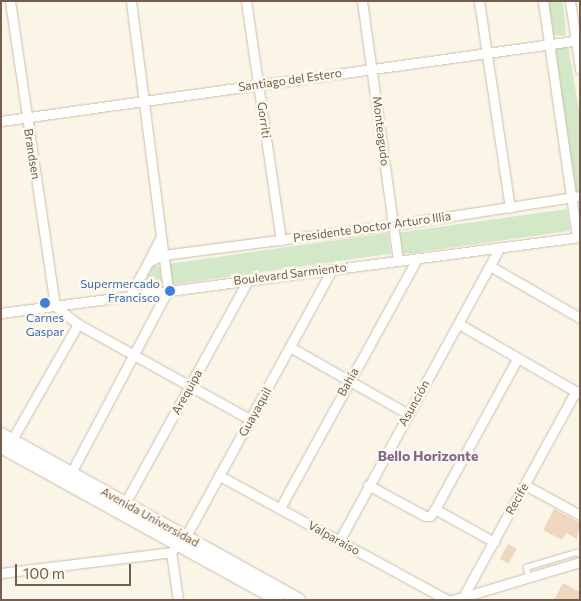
<!DOCTYPE html>
<html>
<head>
<meta charset="utf-8">
<style>
  body { margin:0 }
  #map { position:relative; width:581px; height:601px; overflow:hidden; background:#fbf5e8; font-family:Commissioner,sans-serif }
  div>[style] { position:absolute }
  [style*='--x'] { left:calc(var(--x)*1px); top:calc(var(--y)*1px); width:calc(var(--w)*1px); rotate:calc(var(--a)*1deg) }
  .green>* { inset:0; background:#d3e8c7; transform-origin:0 0 }
  .building>* { inset:0; background:#efd6c1; transform-origin:0 0 }
  .roads { filter:drop-shadow(0 0 1px #cdbdaf) drop-shadow(0 0 1px #cdbdaf) }
  .service>* { height:4.5px; margin:-2.25px; padding:0 2.25px; transform-origin:2.25px; border-radius:2.25px; background:#fff }
  .minor>* { height:9px; margin:-4.5px; padding:0 4.5px; transform-origin:4.5px; border-radius:4.5px; background:#fff }
  .secondary>* { height:12px; margin:-6px; padding:0 6px; transform-origin:6px; border-radius:6px; background:#fff }
  .dots>* { width:14px; height:14px; translate:-50% -50%; box-sizing:border-box; border:2px solid #fef9ef; border-radius:50% }
  span { translate:-50% -50%; white-space:nowrap; text-align:center; line-height:1.15; -webkit-text-stroke:5px #fef9ef; paint-order:stroke }
  .street-label { font-size:12px; color:#745d4d }
  .shop-label { font-size:12px; color:#366cbe }
  .right { translate:-100% -50%; text-align:right }
  .neighbourhood-label { font-size:14px; color:#846690; font-weight:700 }
  .frame { position:absolute; inset:0; border:2px solid #745d4d; pointer-events:none }
  .scale { position:absolute; left:15px; top:564px; width:116px; height:22px; box-sizing:border-box; border:2px solid #745d4d; border-top:0; padding-left:6px; font-size:15px; line-height:18px; white-space:nowrap; color:#745d4d; -webkit-text-stroke:4px #fef9ef; paint-order:stroke }
</style>
</head>
<body>
<div id="map">
  <div class="green">
    <div style="clip-path:polygon(548px 1px,563px 1px,566px 36px,553px 35px)"></div>
    <div style="clip-path:polygon(568px 45px,580px 116px,580px 194px,575px 191px,555px 49px)"></div>
    <div style="left:567px;top:209px;width:22px;height:169px;rotate:82deg"></div>
    <div style="left:388px;top:233px;width:21px;height:222px;rotate:82deg"></div>
    <div style="clip-path:polygon(153px 265px,160px 267px,162px 284px,143px 287px)"></div>
  </div>
  <div class="building">
    <div style="clip-path:polygon(554px 509px,580px 523px,577px 539px,566px 533px,562px 540px,543px 530px)"></div>
    <div style="left:508px;top:544px;width:10px;height:17px;rotate:29deg"></div>
    <div style="clip-path:polygon(563px 583px,580px 592px,580px 600px,554px 600px)"></div>
  </div>
  <div class="roads">
    <div class="service">
      <div style="--x:528;--y:578;--w:11;--a:-100"></div>
      <div style="--x:526;--y:567;--w:52;--a:-16.7"></div>
      <div style="--x:576;--y:552;--w:4;--a:27"></div>
    </div>
    <div class="minor">
      <div style="--x:10;--y:1;--w:308;--a:81.6"></div>
      <div style="--x:246;--y:1;--w:242;--a:81.7"></div>
      <div style="--x:362;--y:1;--w:261;--a:82.1"></div>
      <div style="--x:479;--y:1;--w:209;--a:81.5"></div>
      <div style="--x:543;--y:1;--w:238;--a:81.8"></div>
      <div style="--x:570;--y:1;--w:69;--a:81.6"></div>
      <div style="--x:1;--y:121;--w:585;--a:-7.96"></div>
      <div style="--x:148;--y:262;--w:28;--a:-63"></div>
      <div style="--x:490;--y:266;--w:104;--a:30"></div>
      <div style="--x:130;--y:295;--w:38;--a:-61"></div>
      <div style="--x:148;--y:262;--w:17;--a:-25"></div>
      <div style="--x:163;--y:255;--w:232;--a:-7.4"></div>
      <div style="--x:393;--y:225;--w:189;--a:-8.8"></div>
      <div style="--x:55;--y:306;--w:29;--a:38"></div>
      <div style="--x:78;--y:324;--w:198;--a:29"></div>
      <div style="--x:1;--y:313;--w:584;--a:-7.48"></div>
      <div style="--x:459;--y:324;--w:140;--a:30"></div>
      <div style="--x:290;--y:347;--w:136;--a:29.6"></div>
      <div style="--x:9;--y:445;--w:139;--a:-60.3"></div>
      <div style="--x:71;--y:473;--w:207;--a:-62.1"></div>
      <div style="--x:168;--y:290;--w:291;--a:-97.3"></div>
      <div style="--x:220;--y:476;--w:259;--a:28.6"></div>
      <div style="--x:368;--y:485;--w:65;--a:28.5"></div>
      <div style="--x:425;--y:516;--w:5;--a:0"></div>
      <div style="--x:430;--y:516;--w:9;--a:-54"></div>
      <div style="--x:435;--y:509;--w:68;--a:29.2"></div>
      <div style="--x:525;--y:485;--w:63;--a:28.6"></div>
      <div style="--x:125;--y:503;--w:255;--a:-61.1"></div>
      <div style="--x:280;--y:508;--w:286;--a:-61.2"></div>
      <div style="--x:435;--y:509;--w:171;--a:-61.3"></div>
      <div style="--x:339;--y:541;--w:335;--a:-61.3"></div>
      <div style="--x:171;--y:552;--w:22;--a:-47"></div>
      <div style="--x:186;--y:536;--w:304;--a:-61.3"></div>
      <div style="--x:171;--y:552;--w:49;--a:81.7"></div>
      <div style="--x:1;--y:573;--w:171;--a:-7"></div>
      <div style="--x:463;--y:597;--w:122;--a:-16.7"></div>
      <div style="--x:452;--y:600;--w:11;--a:-15"></div>
      <div style="--x:463;--y:597;--w:235;--a:-61.3"></div>
    </div>
    <div class="secondary">
      <div style="--x:1;--y:434;--w:341;--a:29.1"></div>
      <div style="--x:1;--y:447;--w:316;--a:28.9"></div>
    </div>
  </div>
  <div class="dots">
    <div style="left:170px;top:291px;background:#3f7fe0"></div>
    <div style="left:45px;top:303px;background:#3f7fe0"></div>
  </div>
  <div class="street-label">
    <span style="left:290px;top:80px;rotate:-8deg">Santiago del Estero</span>
    <span style="left:264px;top:120px;rotate:82deg">Gorriti</span>
    <span style="left:381px;top:131px;rotate:83deg">Monteagudo</span>
    <span style="left:32px;top:154px;rotate:81deg">Brandsen</span>
    <span style="left:372px;top:227px;rotate:-8deg">Presidente Doctor Arturo Illia</span>
    <span style="left:290px;top:274px;rotate:-7deg">Boulevard Sarmiento</span>
    <span style="left:348px;top:382px;rotate:-61deg">Bahía</span>
    <span style="left:187px;top:392px;rotate:-61deg">Arequipa</span>
    <span style="left:414px;top:403px;rotate:-61deg">Asunción</span>
    <span style="left:255px;top:412px;rotate:-61deg">Guayaquil</span>
    <span style="left:517px;top:499px;rotate:-61deg">Recife</span>
    <span style="left:150px;top:517px;rotate:29deg">Avenida Universidad</span>
    <span style="left:334px;top:538px;rotate:29deg">Valparaiso</span>
  </div>
  <div class="shop-label">
    <span class="right" style="left:160px;top:291px">Supermercado<br>Francisco</span>
    <span style="left:45px;top:325px">Carnes<br>Gaspar</span>
  </div>
  <div class="neighbourhood-label">
    <span style="left:428px;top:456px">Bello Horizonte</span>
  </div>
  <div class="frame"></div>
  <div class="scale">100 m</div>
</div>
</body>
</html>
